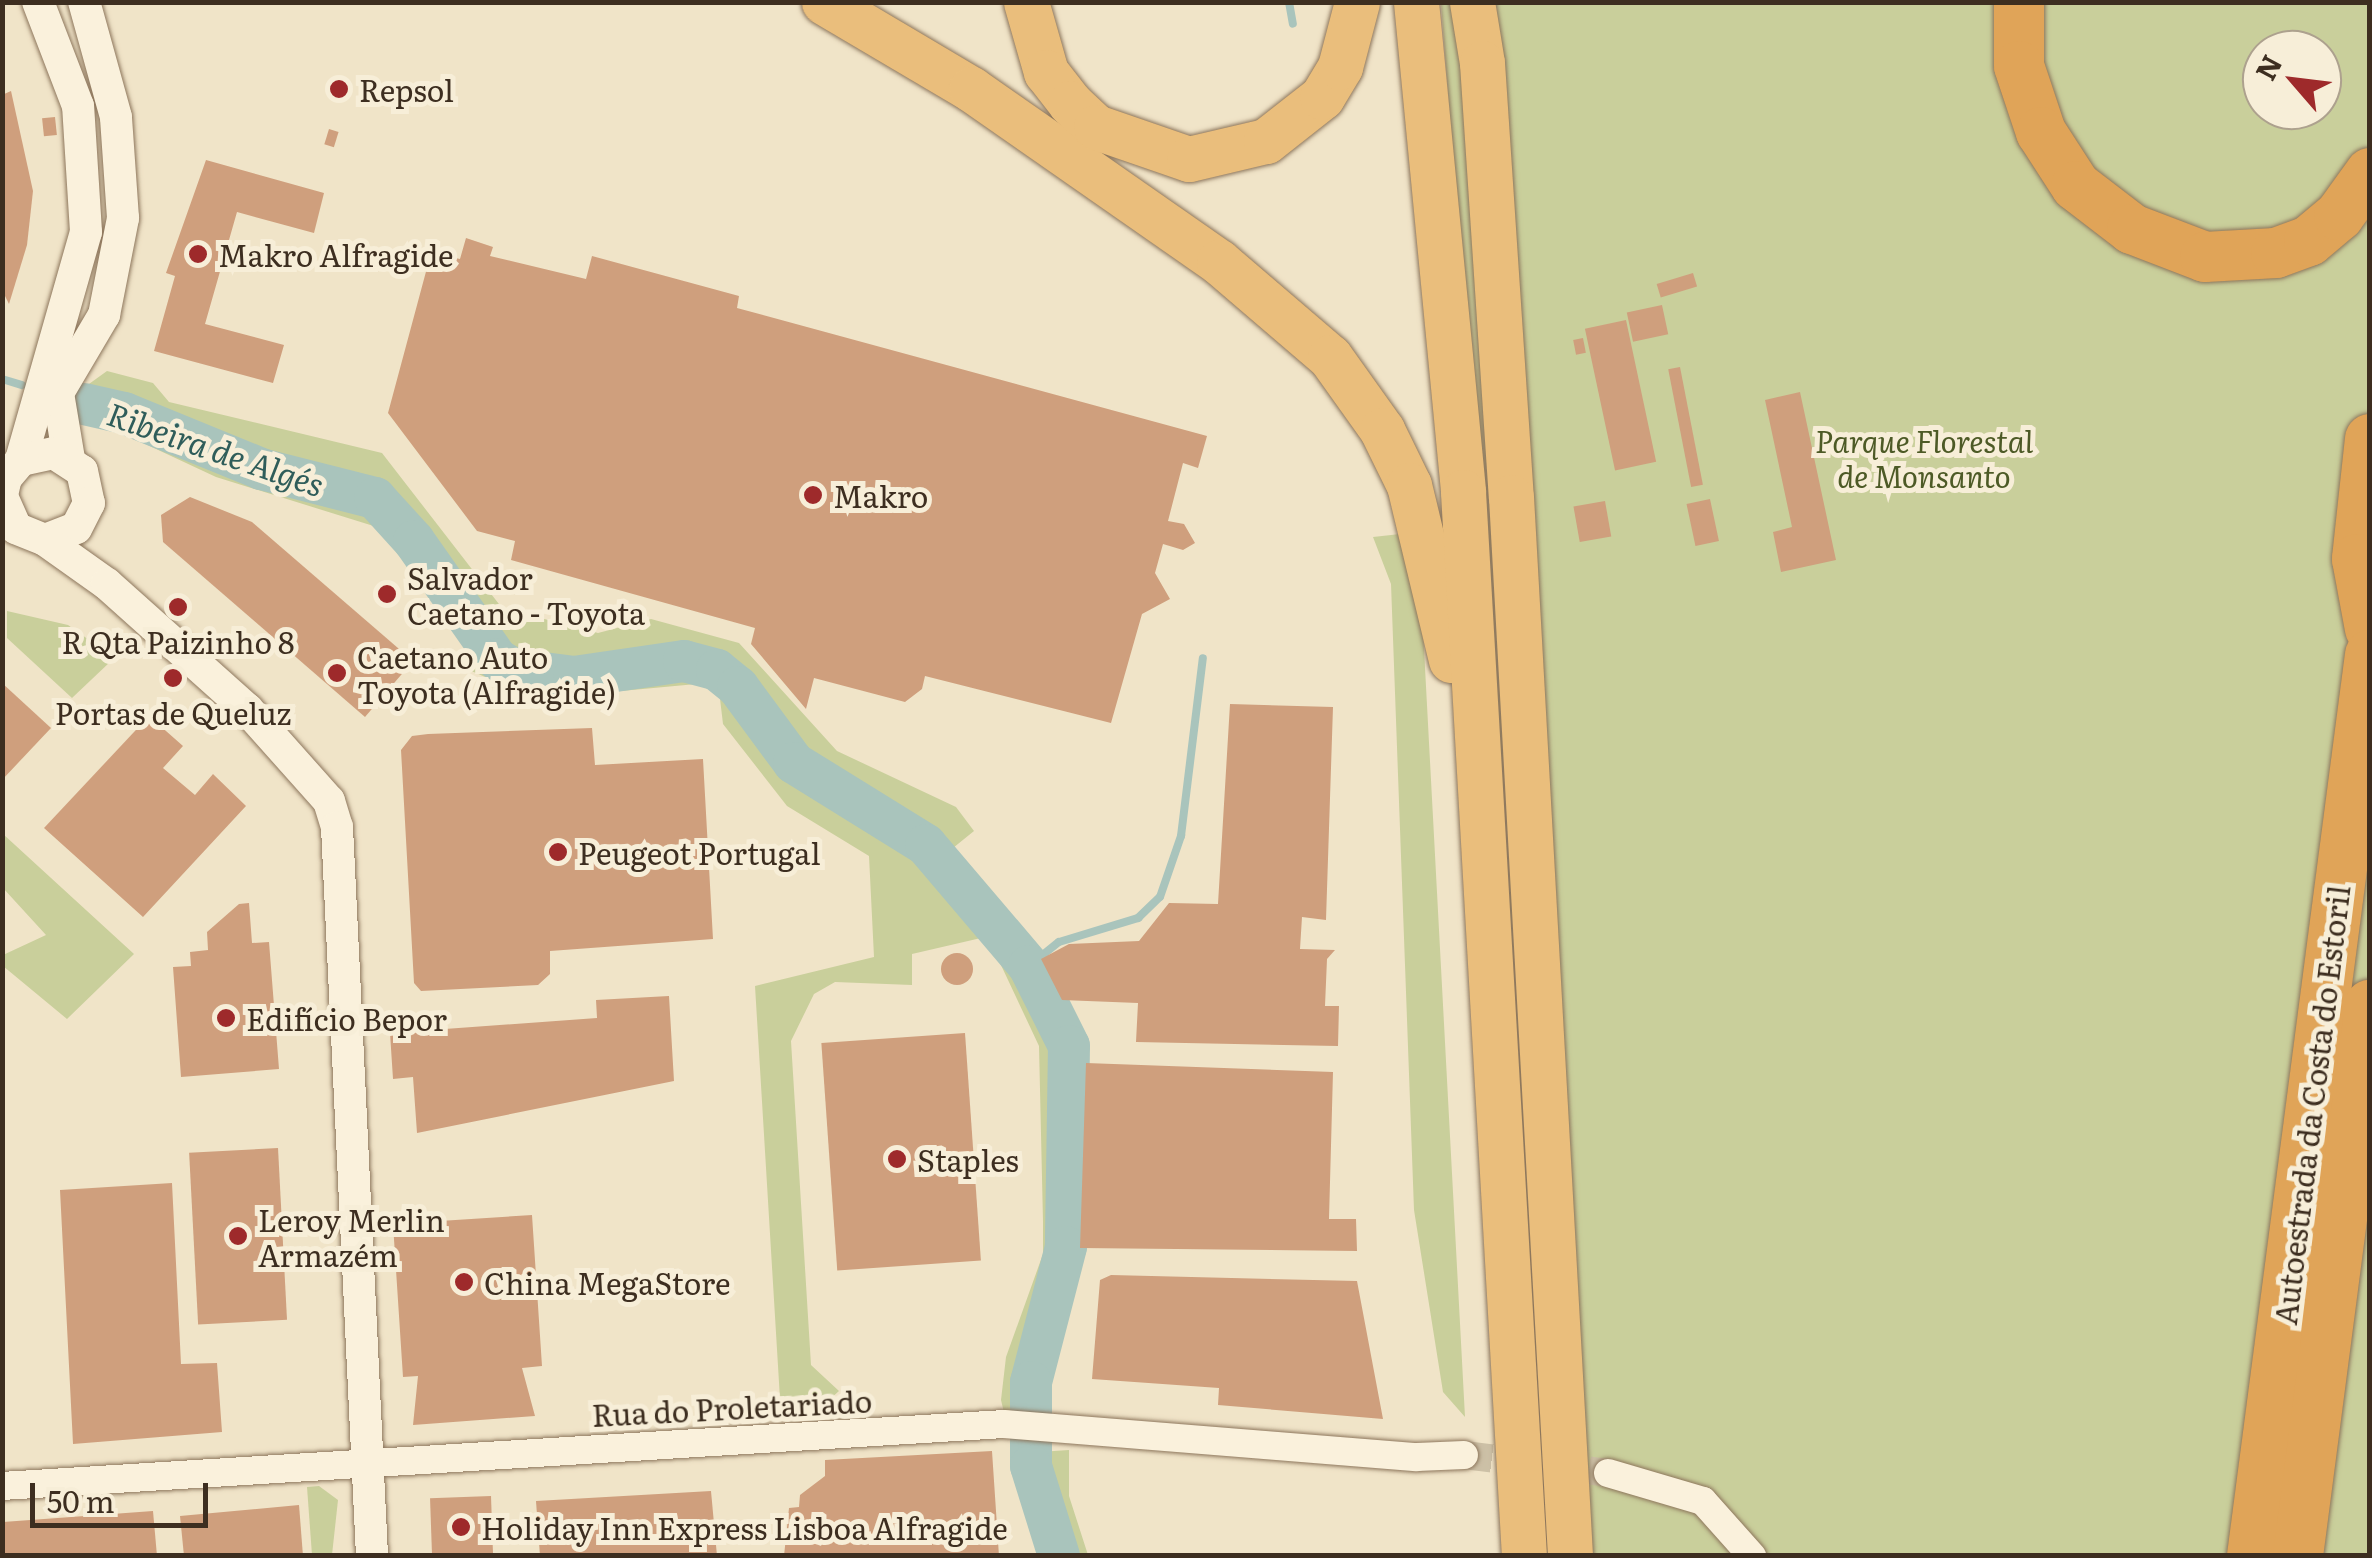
<!DOCTYPE html>
<html>
<head>
<meta charset="utf-8">
<style>
  body { margin:0 }
  #map { position:relative; width:2372px; height:1558px; overflow:hidden; background:#f0e4c8; font-family:Literata,serif }
  div>[style] { position:absolute }
  [style*='--x'] { left:calc(var(--x)*1px); top:calc(var(--y)*1px); width:calc(var(--w)*1px); rotate:calc(var(--a)*1deg) }
  .green>* { inset:0; background:#c9cf9b }
  .stream>* { height:8px; margin:-4px; padding:0 4px; transform-origin:4px; border-radius:4px; background:#a9c4bc }
  .river>* { height:42px; margin:-21px; padding:0 21px; transform-origin:21px; border-radius:21px; background:#a9c4bc }
  .building>* { inset:0; background:#cf9f7d; transform-origin:0 0 }
  .round { border-radius:50% }
  .minor-tunnel>* { height:28px; margin-top:-14px; transform-origin:0; background:repeating-linear-gradient(90deg,#ccc0a6 0 28px,transparent 0 42px) }
  .roads { filter:drop-shadow(0 0 2px #8d765c) drop-shadow(0 0 2px #8d765c) }
  .minor>* { height:28px; margin:-14px; padding:0 14px; transform-origin:14px; border-radius:14px; background:#faf1dc }
  .tertiary>* { height:32px; margin:-16px; padding:0 16px; transform-origin:16px; border-radius:16px; background:#faf1dc }
  .trunk>* { height:45px; margin:-22.5px; padding:0 22.5px; transform-origin:22.5px; border-radius:22.5px; background:#eabe7c }
  .motorway>* { height:50px; margin:-25px; padding:0 25px; transform-origin:25px; border-radius:25px; background:#e0a458 }
  .dots>* { width:28px; height:28px; translate:-50% -50%; box-sizing:border-box; border:5px solid #f7eed8; border-radius:50% }
  span { translate:-50% -50%; white-space:nowrap; text-align:center; line-height:1.15; -webkit-text-stroke:10px #f7eed8; paint-order:stroke }
  .poi-label { font-size:30px; color:#3d2e20 }
  .left { translate:0 -50%; text-align:left }
  .park-label { font-size:30px; color:#4d5a26; font-style:italic }
  .street-label { font-size:30px; color:#3d2e20 }
  .water-label { font-size:32px; color:#2f5d5a; font-style:italic }
  .frame { position:absolute; inset:0; border:5px solid #3d2e20; pointer-events:none }
  .north { position:absolute; left:2242px; top:30px; width:100px; height:100px; box-sizing:border-box; background:#f7eed8; border:2px solid #ada18e; border-radius:50%; rotate:298deg; font-size:28px; font-weight:700; line-height:40px; text-align:center; color:#3d2e20 }
  .north::after { content:''; display:block; margin:auto; width:35px; height:45px; background:#9e2a2b; clip-path:polygon(50% 0,100% 100%,50% 72%,0 100%) }
  .scale { position:absolute; left:30px; top:1483px; width:178px; height:45px; box-sizing:border-box; border:5px solid #3d2e20; border-top:0; padding-left:12px; font-size:30px; line-height:35px; white-space:nowrap; color:#3d2e20; -webkit-text-stroke:8px #f7eed8; paint-order:stroke }
</style>
</head>
<body>
<div id="map">
  <div class="green">
    <div style="clip-path:polygon(evenodd,1441px 3px,2369px 3px,2369px 1555px,1543px 1555px,1478px 477px,1441px 3px,2262px 50px,2322px 50px,2322px 110px,2262px 110px,2262px 50px)"></div>
    <div style="clip-path:polygon(107px 371px,153px 383px,169px 402px,382px 453px,502px 608px,598px 633px,651px 619px,739px 643px,837px 751px,956px 807px,974px 831px,953px 848px,1025px 946px,1030px 943px,1086px 1046px,1079px 1264px,1036px 1406px,1039px 1452px,1069px 1450px,1069px 1496px,1088px 1555px,1038px 1555px,1001px 1400px,1006px 1357px,1043px 1254px,1043px 1222px,1039px 1046px,993px 948px,981px 938px,912px 954px,912px 985px,835px 982px,814px 994px,791px 1041px,811px 1365px,839px 1391px,808px 1419px,780px 1399px,755px 986px,874px 957px,869px 856px,787px 806px,723px 724px,718px 682px,535px 699px,467px 669px,462px 663px,473px 652px,469px 645px,380px 528px,216px 477px,79px 413px,82px 389px)"></div>
    <div style="clip-path:polygon(1409px 533px,1423px 630px,1465px 1417px,1443px 1392px,1414px 1210px,1391px 584px,1373px 537px)"></div>
    <div style="clip-path:polygon(7px 611px,68px 625px,106px 652px,110px 662px,72px 698px,7px 638px)"></div>
    <div style="clip-path:polygon(3px 834px,134px 954px,67px 1019px,3px 966px,3px 955px,46px 935px,3px 888px)"></div>
    <div style="clip-path:polygon(319px 1486px,338px 1500px,332px 1555px,312px 1555px,307px 1487px)"></div>
  </div>
  <div class="stream">
    <div style="--x:1289;--y:2;--w:22;--a:80"></div>
    <div style="--x:2;--y:379;--w:21;--a:17"></div>
    <div style="--x:1029;--y:966;--w:38;--a:-39"></div>
    <div style="--x:1059;--y:942;--w:83;--a:-16.9"></div>
    <div style="--x:1138;--y:918;--w:30;--a:-44"></div>
    <div style="--x:1160;--y:897;--w:65;--a:-71"></div>
    <div style="--x:1181;--y:836;--w:179;--a:-83"></div>
  </div>
  <div class="river">
    <div style="--x:84;--y:404;--w:41;--a:12.7"></div>
    <div style="--x:124;--y:413;--w:148;--a:22.2"></div>
    <div style="--x:261;--y:469;--w:118;--a:14.3"></div>
    <div style="--x:375;--y:498;--w:58;--a:47.8"></div>
    <div style="--x:414;--y:541;--w:144;--a:54.9"></div>
    <div style="--x:497;--y:659;--w:19;--a:32"></div>
    <div style="--x:513;--y:669;--w:62;--a:7.5"></div>
    <div style="--x:574;--y:677;--w:111;--a:-8.3"></div>
    <div style="--x:684;--y:661;--w:34;--a:15"></div>
    <div style="--x:717;--y:670;--w:27;--a:39"></div>
    <div style="--x:738;--y:687;--w:94;--a:53.6"></div>
    <div style="--x:794;--y:763;--w:155;--a:31.8"></div>
    <div style="--x:926;--y:845;--w:159;--a:49.6"></div>
    <div style="--x:1029;--y:966;--w:89;--a:63.4"></div>
    <div style="--x:1069;--y:1046;--w:201;--a:90.9"></div>
    <div style="--x:1066;--y:1247;--w:139;--a:104.5"></div>
    <div style="--x:1031;--y:1382;--w:84;--a:90"></div>
    <div style="--x:1031;--y:1466;--w:94;--a:72.7"></div>
  </div>
  <div class="building">
    <div style="clip-path:polygon(11px 91px,33px 191px,27px 245px,9px 304px,2px 290px,2px 95px)"></div>
    <div style="left:55px;top:117px;width:18px;height:13px;rotate:84deg"></div>
    <div style="left:329px;top:129px;width:10px;height:16px;rotate:17deg"></div>
    <div style="clip-path:polygon(206px 160px,324px 193px,314px 233px,237px 212px,205px 324px,284px 345px,273px 383px,154px 351px,175px 276px,166px 273px)"></div>
    <div style="clip-path:polygon(466px 238px,493px 247px,490px 256px,586px 279px,592px 256px,739px 296px,737px 308px,1207px 436px,1198px 468px,1183px 463px,1168px 521px,1184px 524px,1195px 543px,1183px 550px,1163px 544px,1155px 573px,1170px 599px,1142px 614px,1111px 723px,925px 676px,922px 689px,905px 702px,814px 678px,806px 709px,751px 644px,755px 628px,511px 560px,515px 541px,477px 531px,388px 413px,431px 253px,460px 259px)"></div>
    <div style="left:1693px;top:273px;width:14px;height:38px;rotate:73deg"></div>
    <div style="left:1662px;top:305px;width:30px;height:36px;rotate:78deg"></div>
    <div style="left:1626px;top:320px;width:145px;height:42px;rotate:78deg"></div>
    <div style="left:1583px;top:338px;width:15px;height:10px;rotate:79deg"></div>
    <div style="left:1680px;top:367px;width:120px;height:12px;rotate:79deg"></div>
    <div style="clip-path:polygon(1800px 392px,1836px 560px,1781px 572px,1773px 532px,1792px 527px,1765px 400px)"></div>
    <div style="clip-path:polygon(190px 497px,252px 522px,413px 661px,365px 717px,163px 542px,161px 515px)"></div>
    <div style="left:1710px;top:499px;width:43px;height:24px;rotate:78deg"></div>
    <div style="left:1605px;top:501px;width:36px;height:32px;rotate:80deg"></div>
    <div style="clip-path:polygon(2px 683px,51px 728px,2px 780px)"></div>
    <div style="clip-path:polygon(1230px 704px,1333px 707px,1326px 920px,1302px 917px,1300px 949px,1335px 950px,1327px 959px,1325px 1006px,1339px 1006px,1338px 1046px,1136px 1042px,1138px 1003px,1062px 1000px,1041px 959px,1069px 944px,1139px 941px,1169px 903px,1218px 904px)"></div>
    <div style="clip-path:polygon(149px 716px,183px 746px,163px 768px,195px 795px,213px 774px,246px 806px,143px 917px,44px 828px)"></div>
    <div style="clip-path:polygon(592px 728px,595px 765px,703px 759px,713px 939px,550px 951px,550px 974px,538px 985px,421px 991px,414px 983px,401px 750px,412px 736px,428px 734px)"></div>
    <div style="clip-path:polygon(249px 903px,252px 943px,269px 942px,279px 1069px,181px 1077px,173px 967px,191px 966px,190px 952px,208px 950px,207px 932px,239px 904px)"></div>
    <div class="round" style="left:941px;top:953px;width:32px;height:32px"></div>
    <div style="clip-path:polygon(669px 996px,674px 1081px,417px 1133px,413px 1077px,393px 1079px,390px 1033px,597px 1018px,596px 1000px)"></div>
    <div style="left:965px;top:1033px;width:228px;height:144px;rotate:86deg"></div>
    <div style="clip-path:polygon(1086px 1063px,1333px 1072px,1329px 1219px,1356px 1219px,1357px 1251px,1080px 1248px)"></div>
    <div style="left:278px;top:1148px;width:172px;height:89px;rotate:87deg"></div>
    <div style="clip-path:polygon(172px 1183px,181px 1364px,217px 1363px,222px 1432px,73px 1444px,60px 1190px)"></div>
    <div style="clip-path:polygon(532px 1215px,542px 1366px,522px 1368px,535px 1416px,413px 1425px,418px 1376px,403px 1377px,393px 1224px)"></div>
    <div style="clip-path:polygon(1111px 1275px,1357px 1281px,1383px 1419px,1218px 1405px,1219px 1388px,1092px 1379px,1100px 1280px)"></div>
    <div style="clip-path:polygon(992px 1451px,999px 1556px,784px 1556px,789px 1508px,799px 1507px,800px 1495px,825px 1476px,825px 1460px)"></div>
    <div style="clip-path:polygon(711px 1491px,717px 1556px,540px 1556px,536px 1501px)"></div>
    <div style="left:491px;top:1496px;width:60px;height:61px;rotate:88deg"></div>
    <div style="clip-path:polygon(299px 1505px,303px 1556px,184px 1556px,180px 1516px)"></div>
    <div style="clip-path:polygon(153px 1511px,157px 1556px,3px 1556px,3px 1522px)"></div>
  </div>
  <div class="minor-tunnel">
    <div style="--x:1464;--y:1455;--w:145;--a:7.1"></div>
  </div>
  <div class="roads">
    <div class="minor">
      <div style="--x:1608;--y:1473;--w:99;--a:16.4"></div>
      <div style="--x:1703;--y:1501;--w:74;--a:48.3"></div>
      <div style="--x:2;--y:1486;--w:1004;--a:-3.54"></div>
      <div style="--x:1004;--y:1424;--w:414;--a:4.6"></div>
      <div style="--x:1417;--y:1457;--w:47;--a:-2.4"></div>
    </div>
    <div class="tertiary">
      <div style="--x:69;--y:459;--w:67;--a:-99.5"></div>
      <div style="--x:58;--y:393;--w:91;--a:-59.5"></div>
      <div style="--x:104;--y:315;--w:99;--a:-78.9"></div>
      <div style="--x:123;--y:218;--w:101;--a:-94"></div>
      <div style="--x:116;--y:117;--w:119;--a:-105.5"></div>
      <div style="--x:21;--y:460;--w:237;--a:-74.1"></div>
      <div style="--x:86;--y:232;--w:126;--a:-93.6"></div>
      <div style="--x:78;--y:106;--w:111;--a:-111"></div>
      <div style="--x:2;--y:495;--w:17;--a:-77"></div>
      <div style="--x:6;--y:478;--w:23;--a:-50"></div>
      <div style="--x:21;--y:460;--w:34;--a:-12"></div>
      <div style="--x:54;--y:453;--w:33;--a:33"></div>
      <div style="--x:82;--y:471;--w:33;--a:78"></div>
      <div style="--x:89;--y:503;--w:28;--a:117"></div>
      <div style="--x:76;--y:528;--w:33;--a:159"></div>
      <div style="--x:45;--y:540;--w:31;--a:-158"></div>
      <div style="--x:16;--y:528;--w:35;--a:-114"></div>
      <div style="--x:45;--y:540;--w:76;--a:35.4"></div>
      <div style="--x:107;--y:584;--w:188;--a:41.8"></div>
      <div style="--x:247;--y:709;--w:123;--a:48.3"></div>
      <div style="--x:329;--y:801;--w:27;--a:73"></div>
      <div style="--x:337;--y:827;--w:730;--a:87.25"></div>
    </div>
    <div class="trunk">
      <div style="--x:824;--y:2;--w:171;--a:30.6"></div>
      <div style="--x:971;--y:89;--w:302;--a:34.9"></div>
      <div style="--x:1219;--y:262;--w:146;--a:40.6"></div>
      <div style="--x:1330;--y:357;--w:90;--a:54.5"></div>
      <div style="--x:1382;--y:430;--w:61;--a:63.9"></div>
      <div style="--x:1409;--y:485;--w:180;--a:76.5"></div>
      <div style="--x:1026;--y:2;--w:73;--a:74.1"></div>
      <div style="--x:1046;--y:72;--w:39;--a:52"></div>
      <div style="--x:1070;--y:103;--w:35;--a:43"></div>
      <div style="--x:1096;--y:127;--w:98;--a:19"></div>
      <div style="--x:1189;--y:159;--w:79;--a:-13.2"></div>
      <div style="--x:1266;--y:141;--w:71;--a:-38.2"></div>
      <div style="--x:1322;--y:97;--w:35;--a:-59"></div>
      <div style="--x:1340;--y:67;--w:67;--a:-75.3"></div>
      <div style="--x:1416;--y:2;--w:492;--a:84.5"></div>
      <div style="--x:1463;--y:492;--w:1066;--a:86.72"></div>
      <div style="--x:1472;--y:2;--w:62;--a:80.7"></div>
      <div style="--x:1482;--y:63;--w:435;--a:86.2"></div>
      <div style="--x:1511;--y:497;--w:1061;--a:86.81"></div>
    </div>
    <div class="motorway">
      <div style="--x:2019;--y:2;--w:64;--a:90"></div>
      <div style="--x:2019;--y:66;--w:70;--a:71.6"></div>
      <div style="--x:2041;--y:132;--w:64;--a:57.1"></div>
      <div style="--x:2076;--y:186;--w:71;--a:37.5"></div>
      <div style="--x:2132;--y:229;--w:78;--a:21"></div>
      <div style="--x:2205;--y:257;--w:71;--a:-3.2"></div>
      <div style="--x:2276;--y:253;--w:35;--a:-20"></div>
      <div style="--x:2309;--y:241;--w:39;--a:-40"></div>
      <div style="--x:2339;--y:216;--w:53;--a:-54.2"></div>
      <div style="--x:2370;--y:439;--w:121;--a:96.2"></div>
      <div style="--x:2357;--y:559;--w:71;--a:79.5"></div>
      <div style="--x:2252;--y:1556;--w:909;--a:-82.54"></div>
      <div style="--x:2298;--y:1556;--w:556;--a:-82.56"></div>
    </div>
  </div>
  <div class="dots">
    <div style="left:339px;top:89px;background:#9e2a2b"></div>
    <div style="left:198px;top:254px;background:#9e2a2b"></div>
    <div style="left:813px;top:495px;background:#9e2a2b"></div>
    <div style="left:387px;top:594px;background:#9e2a2b"></div>
    <div style="left:178px;top:607px;background:#9e2a2b"></div>
    <div style="left:337px;top:673px;background:#9e2a2b"></div>
    <div style="left:173px;top:678px;background:#9e2a2b"></div>
    <div style="left:558px;top:852px;background:#9e2a2b"></div>
    <div style="left:226px;top:1018px;background:#9e2a2b"></div>
    <div style="left:897px;top:1159px;background:#9e2a2b"></div>
    <div style="left:238px;top:1236px;background:#9e2a2b"></div>
    <div style="left:464px;top:1282px;background:#9e2a2b"></div>
    <div style="left:461px;top:1527px;background:#9e2a2b"></div>
  </div>
  <div class="poi-label">
    <span class="left" style="left:359px;top:89px">Repsol</span>
    <span class="left" style="left:218px;top:254px">Makro Alfragide</span>
    <span class="left" style="left:833px;top:495px">Makro</span>
    <span class="left" style="left:407px;top:594px">Salvador<br>Caetano - Toyota</span>
    <span style="left:178px;top:641px">R Qta Paizinho 8</span>
    <span class="left" style="left:357px;top:673px">Caetano Auto<br>Toyota (Alfragide)</span>
    <span style="left:173px;top:712px">Portas de Queluz</span>
    <span class="left" style="left:578px;top:852px">Peugeot Portugal</span>
    <span class="left" style="left:246px;top:1018px">Edifício Bepor</span>
    <span class="left" style="left:917px;top:1159px">Staples</span>
    <span class="left" style="left:258px;top:1236px">Leroy Merlin<br>Armazém</span>
    <span class="left" style="left:484px;top:1282px">China MegaStore</span>
    <span class="left" style="left:481px;top:1527px">Holiday Inn Express Lisboa Alfragide</span>
  </div>
  <div class="park-label">
    <span style="left:1924px;top:457px">Parque Florestal<br>de Monsanto</span>
  </div>
  <div class="street-label">
    <span style="left:2311px;top:1105px;rotate:-83deg">Autoestrada da Costa do Estoril</span>
    <span style="left:732px;top:1407px;rotate:-3deg">Rua do Proletariado</span>
  </div>
  <div class="water-label">
    <span style="left:216px;top:448px;rotate:19deg">Ribeira de Algés</span>
  </div>
  <div class="frame"></div>
  <div class="north">N</div>
  <div class="scale">50 m</div>
</div>
</body>
</html>
